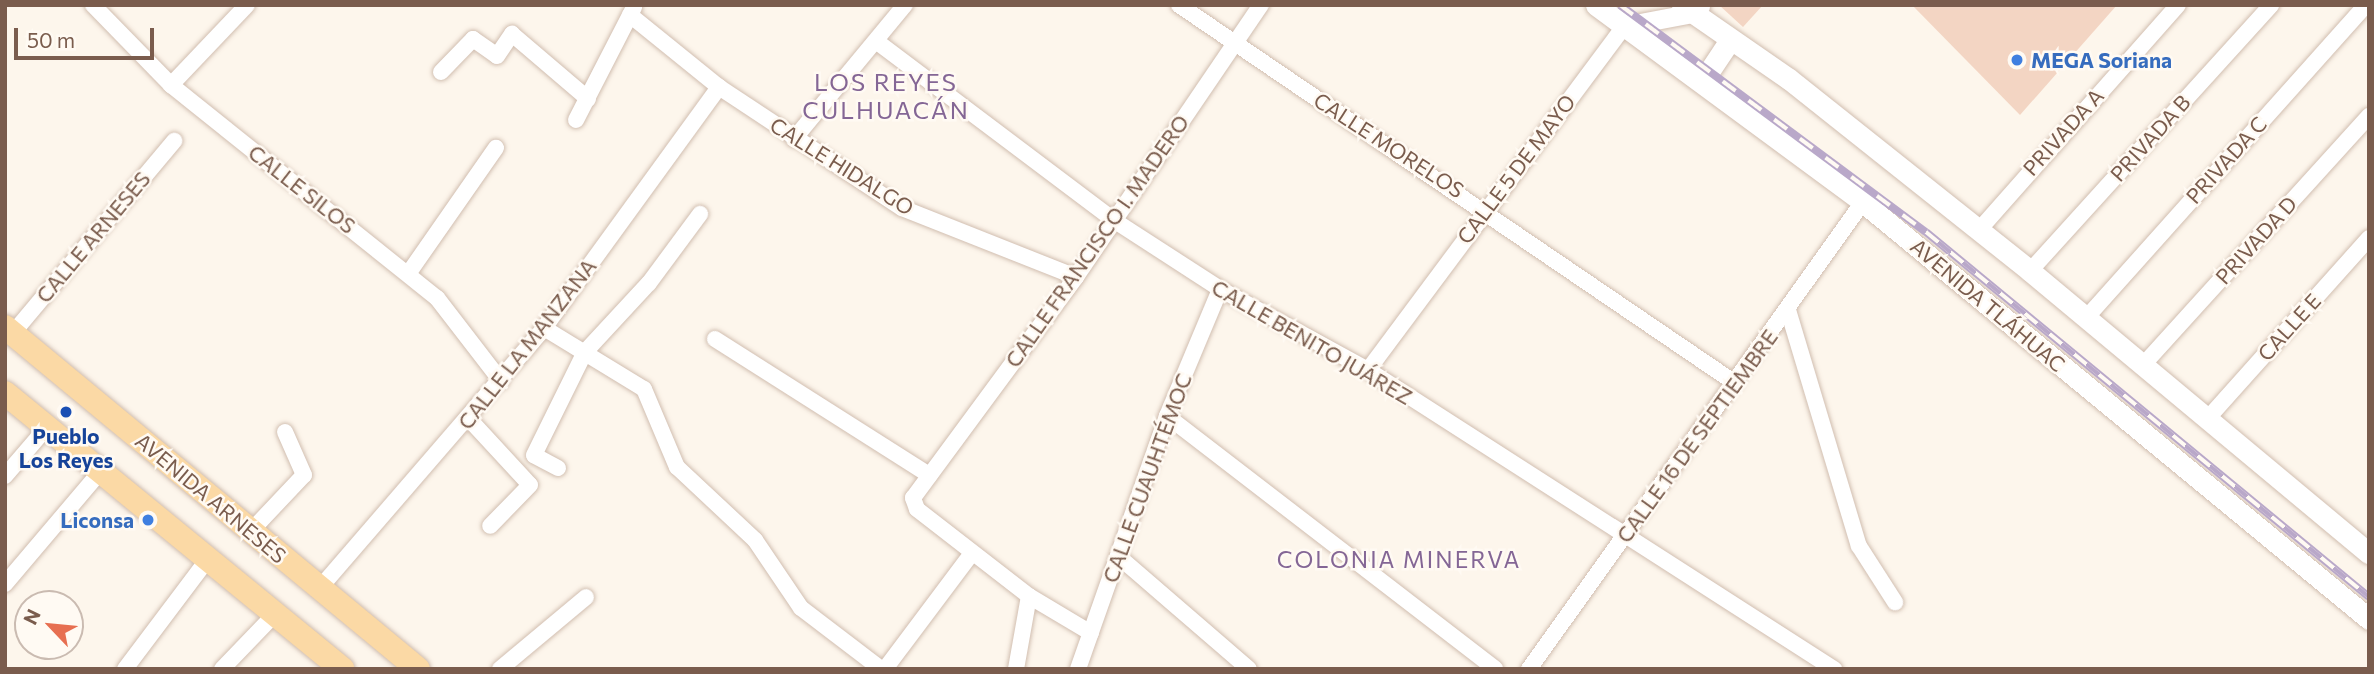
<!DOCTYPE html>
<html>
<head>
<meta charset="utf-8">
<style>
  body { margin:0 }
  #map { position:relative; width:2374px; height:674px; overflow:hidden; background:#fdf6ec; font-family:Commissioner,sans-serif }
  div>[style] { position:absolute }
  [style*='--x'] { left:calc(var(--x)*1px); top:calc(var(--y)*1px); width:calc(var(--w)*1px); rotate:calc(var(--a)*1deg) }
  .building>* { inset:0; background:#f3d5c3 }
  .roads { filter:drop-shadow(0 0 2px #d1beb0) drop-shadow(0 0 2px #d1beb0) }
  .minor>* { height:16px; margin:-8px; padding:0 8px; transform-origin:8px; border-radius:8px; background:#fff }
  .tertiary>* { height:19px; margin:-9.5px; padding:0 9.5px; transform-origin:9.5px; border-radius:9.5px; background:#fff }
  .secondary>* { height:21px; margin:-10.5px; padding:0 10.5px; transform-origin:10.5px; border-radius:10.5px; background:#fff }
  .primary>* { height:24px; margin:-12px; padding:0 12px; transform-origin:12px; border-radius:12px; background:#fbd9a5 }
  .rail>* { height:8px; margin-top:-4px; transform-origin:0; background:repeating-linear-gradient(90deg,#fffaf3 0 16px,#b9a8c9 0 32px); box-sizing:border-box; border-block:2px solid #b9a8c9 }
  .dots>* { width:19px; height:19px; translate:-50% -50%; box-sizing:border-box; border:4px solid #fffaf3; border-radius:50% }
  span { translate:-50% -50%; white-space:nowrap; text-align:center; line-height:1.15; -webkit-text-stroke:5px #fffaf3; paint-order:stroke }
  .shop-label { font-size:21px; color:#366cbe; font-weight:700 }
  .left { translate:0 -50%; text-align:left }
  .right { translate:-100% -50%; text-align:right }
  .street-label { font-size:21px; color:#7a5c4d }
  .transit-label { font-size:21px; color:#164399; font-weight:700 }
  .neighbourhood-label { font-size:23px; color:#846695; letter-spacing:2px }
  .quarter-label { font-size:24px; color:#846695; letter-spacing:2px }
  .frame { position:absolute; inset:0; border:7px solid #7a5c4d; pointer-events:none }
  .north { position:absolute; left:14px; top:590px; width:70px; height:70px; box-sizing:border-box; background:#fffaf3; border:2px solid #cabbb1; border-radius:50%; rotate:296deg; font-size:19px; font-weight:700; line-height:28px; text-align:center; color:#7a5c4d }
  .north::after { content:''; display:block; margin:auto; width:24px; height:32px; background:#e76f51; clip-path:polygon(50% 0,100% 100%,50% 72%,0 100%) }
  .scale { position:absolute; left:14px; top:28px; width:140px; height:32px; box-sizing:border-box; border:4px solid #7a5c4d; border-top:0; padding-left:9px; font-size:21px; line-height:24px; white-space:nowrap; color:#7a5c4d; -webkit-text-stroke:5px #fffaf3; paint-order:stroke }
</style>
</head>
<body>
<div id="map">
  <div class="building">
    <div style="clip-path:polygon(1719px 5px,1763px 5px,1743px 27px)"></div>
    <div style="clip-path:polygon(1912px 5px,2117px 5px,2020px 115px)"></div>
  </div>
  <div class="roads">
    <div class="minor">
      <div style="--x:93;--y:5;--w:112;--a:45.7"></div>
      <div style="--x:171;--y:85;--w:341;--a:38.7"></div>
      <div style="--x:437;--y:298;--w:105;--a:52.4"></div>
      <div style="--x:1179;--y:5;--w:672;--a:34.21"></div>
      <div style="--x:630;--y:15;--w:114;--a:39"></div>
      <div style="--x:719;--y:87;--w:219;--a:33.5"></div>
      <div style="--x:902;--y:208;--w:187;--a:21.6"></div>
      <div style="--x:876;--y:41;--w:299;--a:37"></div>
      <div style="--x:1115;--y:221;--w:125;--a:32.9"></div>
      <div style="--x:1220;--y:289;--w:169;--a:28.7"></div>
      <div style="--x:1368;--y:370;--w:554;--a:32.69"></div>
      <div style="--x:441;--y:72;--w:46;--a:-45.9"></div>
      <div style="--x:473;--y:39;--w:29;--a:35"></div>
      <div style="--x:497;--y:56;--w:27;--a:-56"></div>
      <div style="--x:512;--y:34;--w:100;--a:40.5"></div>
      <div style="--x:171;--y:85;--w:110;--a:-46.5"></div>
      <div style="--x:576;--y:120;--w:127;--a:-62.8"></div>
      <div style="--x:794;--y:139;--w:174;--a:-50.4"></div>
      <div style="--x:1979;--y:230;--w:300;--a:-48.5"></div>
      <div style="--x:2030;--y:271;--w:359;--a:-47.8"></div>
      <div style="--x:408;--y:274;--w:154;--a:-55.1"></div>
      <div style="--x:1788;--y:310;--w:246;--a:73.3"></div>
      <div style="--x:1859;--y:546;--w:67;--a:57.3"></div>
      <div style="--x:2087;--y:317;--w:419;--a:-48.2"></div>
      <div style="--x:544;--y:328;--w:117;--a:31.4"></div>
      <div style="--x:644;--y:389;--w:85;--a:67.1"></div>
      <div style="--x:677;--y:467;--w:107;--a:43.1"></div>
      <div style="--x:755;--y:540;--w:82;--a:55.9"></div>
      <div style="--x:801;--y:608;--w:101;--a:37.3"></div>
      <div style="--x:13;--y:333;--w:251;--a:-50"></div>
      <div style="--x:715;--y:339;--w:254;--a:32.4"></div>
      <div style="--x:2144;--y:364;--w:335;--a:-47.8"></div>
      <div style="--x:1368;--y:370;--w:429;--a:-53.3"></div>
      <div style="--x:1167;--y:416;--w:414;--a:37.6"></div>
      <div style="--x:2209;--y:417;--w:240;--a:-48.2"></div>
      <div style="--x:470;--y:420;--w:88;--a:47.3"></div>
      <div style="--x:530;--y:485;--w:57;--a:134.3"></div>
      <div style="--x:558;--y:468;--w:27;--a:-152"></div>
      <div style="--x:534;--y:455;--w:115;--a:-63.7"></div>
      <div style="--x:585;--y:352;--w:94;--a:-47.2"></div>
      <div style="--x:649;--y:283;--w:86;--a:-53.5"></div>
      <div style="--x:5;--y:476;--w:65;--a:-49.4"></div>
      <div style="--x:251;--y:531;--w:77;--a:-46.6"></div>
      <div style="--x:304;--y:475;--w:47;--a:-113.8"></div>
      <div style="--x:1118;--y:556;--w:173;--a:40.8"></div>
      <div style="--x:5;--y:584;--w:148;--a:-49.7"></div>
      <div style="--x:319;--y:589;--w:345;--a:-49.2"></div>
      <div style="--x:544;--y:328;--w:298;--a:-54"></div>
      <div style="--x:1091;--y:633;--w:72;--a:-149.2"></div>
      <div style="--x:1029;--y:596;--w:142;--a:-142.2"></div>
      <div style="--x:917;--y:509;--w:12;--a:-110"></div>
      <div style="--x:913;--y:498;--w:275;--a:-53.6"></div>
      <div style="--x:1076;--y:277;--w:329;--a:-55.8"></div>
      <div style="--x:125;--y:669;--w:138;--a:-53"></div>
      <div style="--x:222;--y:669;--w:76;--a:-46.1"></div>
      <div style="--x:500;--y:669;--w:112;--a:-39.9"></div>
      <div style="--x:885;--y:669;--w:145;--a:-53.1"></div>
      <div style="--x:1016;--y:669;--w:74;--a:-79.9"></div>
      <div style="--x:1078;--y:669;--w:268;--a:-70.6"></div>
      <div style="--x:1167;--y:416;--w:138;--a:-67.3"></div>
      <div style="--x:1529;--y:669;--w:574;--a:-54.43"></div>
    </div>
    <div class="tertiary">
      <div style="--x:1624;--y:26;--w:70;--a:-10.7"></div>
      <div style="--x:1693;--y:13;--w:10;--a:-45"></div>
    </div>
    <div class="secondary">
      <div style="--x:1596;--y:5;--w:332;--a:36.4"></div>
      <div style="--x:1863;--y:202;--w:656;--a:39.49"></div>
      <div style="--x:1682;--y:5;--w:130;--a:34.7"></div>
      <div style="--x:1789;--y:79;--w:308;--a:38.5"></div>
      <div style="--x:2030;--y:271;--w:441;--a:39.8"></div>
      <div style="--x:1702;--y:82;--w:50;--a:-56.3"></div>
    </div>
    <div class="primary">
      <div style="--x:5;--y:327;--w:536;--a:39.63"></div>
      <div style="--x:5;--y:393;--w:436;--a:39.3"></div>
    </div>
  </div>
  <div class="rail">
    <div style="--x:1620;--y:5;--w:381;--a:36.6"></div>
    <div style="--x:1926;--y:232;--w:574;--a:39.49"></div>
  </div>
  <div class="dots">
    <div style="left:2017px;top:60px;background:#3f7fe0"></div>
    <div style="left:66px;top:412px;background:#1a4fb4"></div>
    <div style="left:148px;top:520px;background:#3f7fe0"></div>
  </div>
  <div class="shop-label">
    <span class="left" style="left:2031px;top:60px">MEGA Soriana</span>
    <span class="right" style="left:134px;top:520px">Liconsa</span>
  </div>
  <div class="street-label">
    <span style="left:2063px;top:132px;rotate:-48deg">PRIVADA A</span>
    <span style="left:2150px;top:138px;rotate:-48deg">PRIVADA B</span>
    <span style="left:1389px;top:145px;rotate:33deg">CALLE MORELOS</span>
    <span style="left:2226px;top:160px;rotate:-48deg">PRIVADA C</span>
    <span style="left:842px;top:166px;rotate:32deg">CALLE HIDALGO</span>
    <span style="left:1516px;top:169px;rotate:-53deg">CALLE 5 DE MAYO</span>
    <span style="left:302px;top:189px;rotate:38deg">CALLE SILOS</span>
    <span style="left:93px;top:237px;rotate:-50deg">CALLE ARNESES</span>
    <span style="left:2256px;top:240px;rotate:-48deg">PRIVADA D</span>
    <span style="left:1097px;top:241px;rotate:-55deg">CALLE FRANCISCO I. MADERO</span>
    <span style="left:1988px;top:305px;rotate:40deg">AVENIDA TLÁHUAC</span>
    <span style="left:2289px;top:327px;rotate:-48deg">CALLE E</span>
    <span style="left:1312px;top:342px;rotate:30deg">CALLE BENITO JUÁREZ</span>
    <span style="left:527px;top:344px;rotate:-52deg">CALLE LA MANZANA</span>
    <span style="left:1697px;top:436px;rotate:-54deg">CALLE 16 DE SEPTIEMBRE</span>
    <span style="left:1147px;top:478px;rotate:-70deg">CALLE CUAUHTÉMOC</span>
    <span style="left:211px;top:498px;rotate:40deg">AVENIDA ARNESES</span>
  </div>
  <div class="transit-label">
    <span style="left:66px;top:448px">Pueblo<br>Los Reyes</span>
  </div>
  <div class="neighbourhood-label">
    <span style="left:1399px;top:559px">COLONIA MINERVA</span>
  </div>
  <div class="quarter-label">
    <span style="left:886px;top:96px">LOS REYES<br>CULHUACÁN</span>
  </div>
  <div class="frame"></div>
  <div class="north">N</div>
  <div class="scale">50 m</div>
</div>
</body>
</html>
